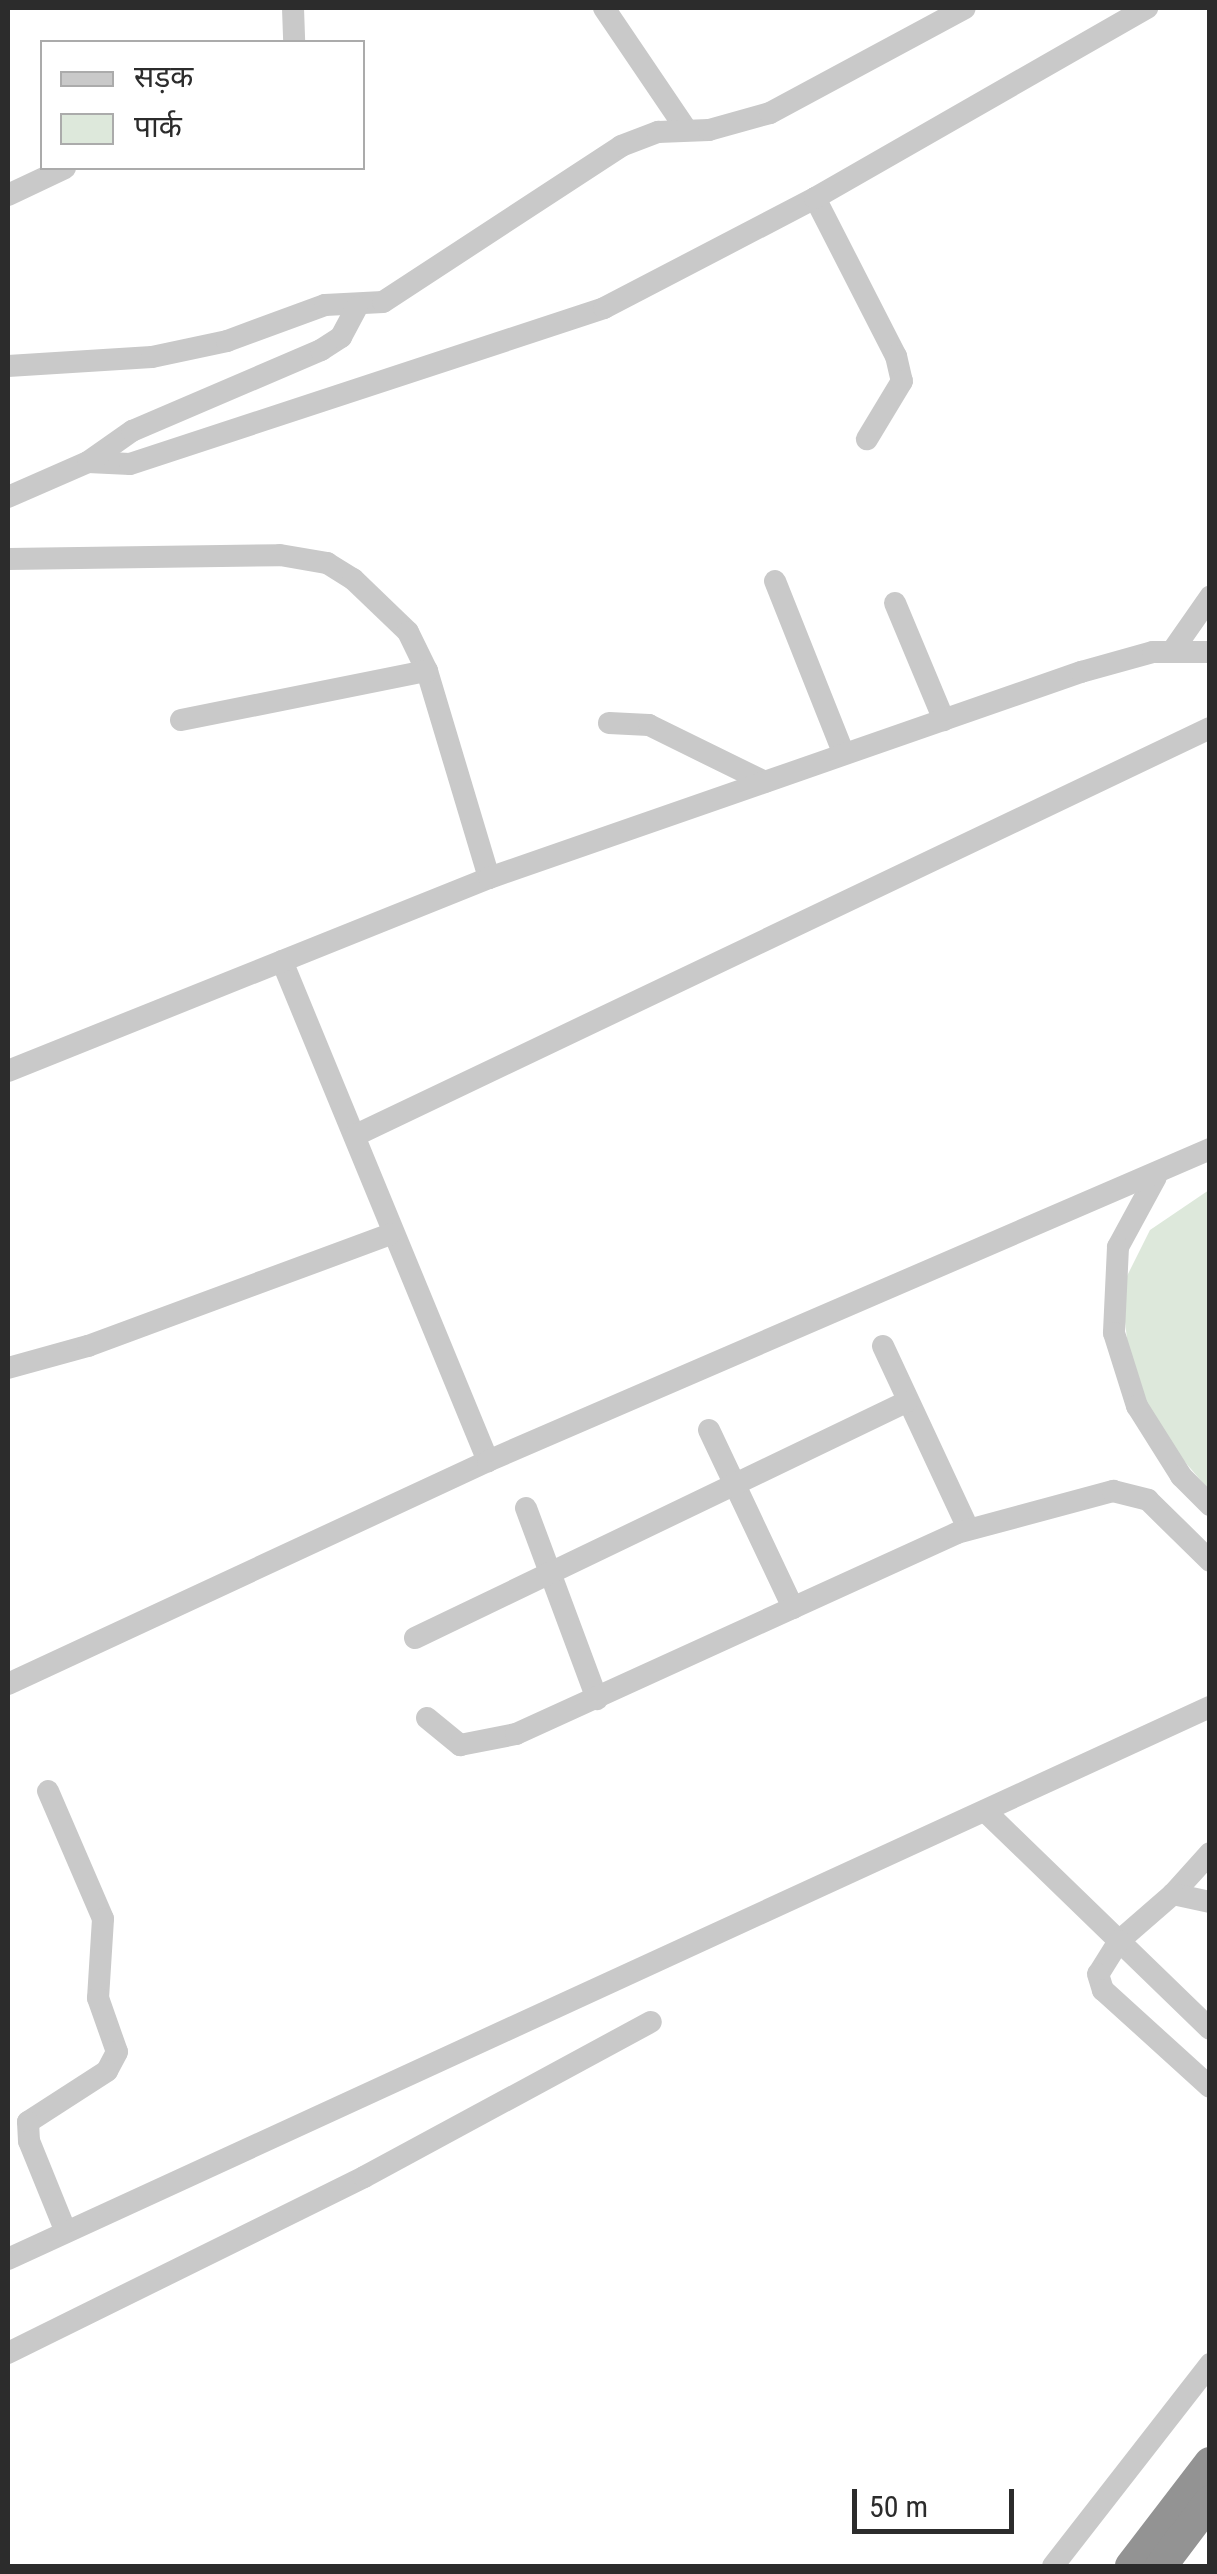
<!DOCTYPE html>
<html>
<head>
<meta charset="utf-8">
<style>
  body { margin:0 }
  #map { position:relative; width:1217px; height:2574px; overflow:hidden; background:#fff; font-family:"Roboto Condensed","Noto Sans Devanagari",sans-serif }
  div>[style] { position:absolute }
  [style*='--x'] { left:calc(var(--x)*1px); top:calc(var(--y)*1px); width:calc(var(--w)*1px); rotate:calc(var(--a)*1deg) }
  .green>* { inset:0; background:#dde8db }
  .minor>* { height:22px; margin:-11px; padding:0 11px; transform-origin:11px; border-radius:11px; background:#c9c9c9 }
  .highway>* { height:32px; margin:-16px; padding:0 16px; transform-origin:16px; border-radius:16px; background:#939393 }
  span { translate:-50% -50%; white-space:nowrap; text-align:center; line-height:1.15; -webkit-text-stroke:10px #fff; paint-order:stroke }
  .frame { position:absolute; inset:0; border:10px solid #2c2c2c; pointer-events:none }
  .legend { position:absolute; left:40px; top:40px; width:325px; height:130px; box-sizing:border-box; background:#fff; border:2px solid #ababab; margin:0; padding:12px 18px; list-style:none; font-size:30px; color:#2c2c2c }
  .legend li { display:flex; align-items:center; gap:20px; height:50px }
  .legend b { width:50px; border:2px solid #ababab }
  .scale { position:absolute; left:852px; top:2489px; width:162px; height:45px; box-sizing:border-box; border:5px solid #2c2c2c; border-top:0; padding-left:12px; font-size:30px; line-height:35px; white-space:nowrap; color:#2c2c2c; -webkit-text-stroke:8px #fff; paint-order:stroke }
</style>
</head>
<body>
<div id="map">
  <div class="green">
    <div style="clip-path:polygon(1209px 1190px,1209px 1490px,1154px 1426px,1131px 1373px,1121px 1288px,1150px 1230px)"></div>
  </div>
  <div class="minor">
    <div style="--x:293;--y:8;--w:34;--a:88"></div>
    <div style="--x:604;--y:8;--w:146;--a:55.9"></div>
    <div style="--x:8;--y:195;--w:63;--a:-25.3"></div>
    <div style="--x:815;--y:198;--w:178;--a:62.9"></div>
    <div style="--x:896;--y:356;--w:26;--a:77"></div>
    <div style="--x:902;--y:381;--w:68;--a:121.1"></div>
    <div style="--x:8;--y:366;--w:144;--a:-3.6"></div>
    <div style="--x:152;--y:357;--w:77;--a:-12"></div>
    <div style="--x:227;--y:341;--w:104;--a:-20.2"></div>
    <div style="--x:325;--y:305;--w:58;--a:-3"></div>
    <div style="--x:383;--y:302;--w:285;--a:-33.2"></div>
    <div style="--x:621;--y:146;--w:40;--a:-21"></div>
    <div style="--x:658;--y:132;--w:51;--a:-2.2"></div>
    <div style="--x:709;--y:130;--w:63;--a:-15.6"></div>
    <div style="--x:770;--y:113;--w:221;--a:-28.3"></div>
    <div style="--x:88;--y:462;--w:42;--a:2.7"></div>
    <div style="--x:130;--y:464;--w:499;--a:-18.2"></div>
    <div style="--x:604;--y:308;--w:238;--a:-27.5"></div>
    <div style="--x:815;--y:198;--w:383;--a:-29.8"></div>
    <div style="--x:8;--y:497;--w:87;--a:-23.6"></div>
    <div style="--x:88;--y:462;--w:54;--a:-35.2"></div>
    <div style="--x:132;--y:431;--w:206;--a:-23.2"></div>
    <div style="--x:321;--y:350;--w:24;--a:-33"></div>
    <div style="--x:341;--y:337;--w:34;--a:-62"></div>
    <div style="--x:8;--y:559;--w:272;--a:-0.8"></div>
    <div style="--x:280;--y:555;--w:48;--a:9.7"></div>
    <div style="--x:327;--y:563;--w:31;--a:32"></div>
    <div style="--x:353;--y:579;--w:76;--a:43.9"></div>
    <div style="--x:408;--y:632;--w:43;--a:64"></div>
    <div style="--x:427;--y:671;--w:216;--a:73.3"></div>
    <div style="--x:775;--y:581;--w:186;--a:68.3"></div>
    <div style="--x:895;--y:603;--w:127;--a:67.3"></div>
    <div style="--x:1173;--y:650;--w:65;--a:-55.1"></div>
    <div style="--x:181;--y:720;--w:251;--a:-11.3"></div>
    <div style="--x:609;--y:723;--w:40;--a:2.9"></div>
    <div style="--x:649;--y:725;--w:129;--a:26.2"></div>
    <div style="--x:282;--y:961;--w:541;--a:67.61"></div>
    <div style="--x:8;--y:1071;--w:518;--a:-21.86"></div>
    <div style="--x:489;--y:878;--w:627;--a:-19.19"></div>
    <div style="--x:1081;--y:672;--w:75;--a:-15.5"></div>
    <div style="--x:1153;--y:652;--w:57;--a:0"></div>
    <div style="--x:356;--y:1135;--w:946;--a:-25.48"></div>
    <div style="--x:1156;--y:1177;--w:80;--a:118.5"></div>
    <div style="--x:1118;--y:1247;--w:86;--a:92.7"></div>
    <div style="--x:1114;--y:1333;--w:77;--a:72.5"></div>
    <div style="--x:1137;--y:1406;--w:83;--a:57.8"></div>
    <div style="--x:1181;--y:1476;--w:41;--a:45"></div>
    <div style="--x:883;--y:1346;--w:201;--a:65"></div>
    <div style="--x:8;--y:1368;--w:83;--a:-15.4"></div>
    <div style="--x:88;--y:1346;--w:322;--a:-20.3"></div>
    <div style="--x:709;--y:1430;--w:197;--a:64.7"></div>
    <div style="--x:526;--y:1508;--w:204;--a:69.6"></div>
    <div style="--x:415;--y:1638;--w:545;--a:-25.67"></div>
    <div style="--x:8;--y:1684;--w:529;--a:-24.92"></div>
    <div style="--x:488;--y:1461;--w:787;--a:-23.37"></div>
    <div style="--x:427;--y:1718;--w:43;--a:39.3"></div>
    <div style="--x:460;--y:1745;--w:57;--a:-11.1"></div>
    <div style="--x:516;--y:1734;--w:485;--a:-24.5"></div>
    <div style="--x:957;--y:1533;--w:162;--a:-15.1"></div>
    <div style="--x:1113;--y:1491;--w:36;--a:14"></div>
    <div style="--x:1148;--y:1500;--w:87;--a:44.5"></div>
    <div style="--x:48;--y:1791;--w:139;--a:66.7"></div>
    <div style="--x:103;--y:1919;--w:79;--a:93.6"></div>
    <div style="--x:98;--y:1998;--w:57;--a:70.6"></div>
    <div style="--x:117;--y:2052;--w:21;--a:118"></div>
    <div style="--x:107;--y:2071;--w:94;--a:147.2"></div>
    <div style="--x:28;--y:2122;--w:19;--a:87"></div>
    <div style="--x:29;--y:2141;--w:98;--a:67.9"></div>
    <div style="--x:985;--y:1811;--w:313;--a:44.1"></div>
    <div style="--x:1173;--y:1894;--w:55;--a:-47.9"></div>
    <div style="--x:1210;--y:1902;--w:38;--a:-168"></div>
    <div style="--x:1173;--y:1894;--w:72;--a:139"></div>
    <div style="--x:1119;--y:1941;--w:39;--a:122"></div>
    <div style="--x:1098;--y:1974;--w:17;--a:73"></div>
    <div style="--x:1103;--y:1990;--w:144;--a:42.2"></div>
    <div style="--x:8;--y:2259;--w:1323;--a:-24.67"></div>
    <div style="--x:8;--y:2353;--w:397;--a:-26.3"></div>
    <div style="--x:364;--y:2177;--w:326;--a:-28.4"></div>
    <div style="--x:1053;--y:2566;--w:256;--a:-52.1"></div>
  </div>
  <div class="highway">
    <div style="--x:1131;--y:2566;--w:130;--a:-52.5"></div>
    <div style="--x:1161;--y:2566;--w:81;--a:-53"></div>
  </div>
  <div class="frame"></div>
  <ul class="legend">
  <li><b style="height:12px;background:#c9c9c9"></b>सड़क</li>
  <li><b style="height:28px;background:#dde8db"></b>पार्क</li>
  </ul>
  <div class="scale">50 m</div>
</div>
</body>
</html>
